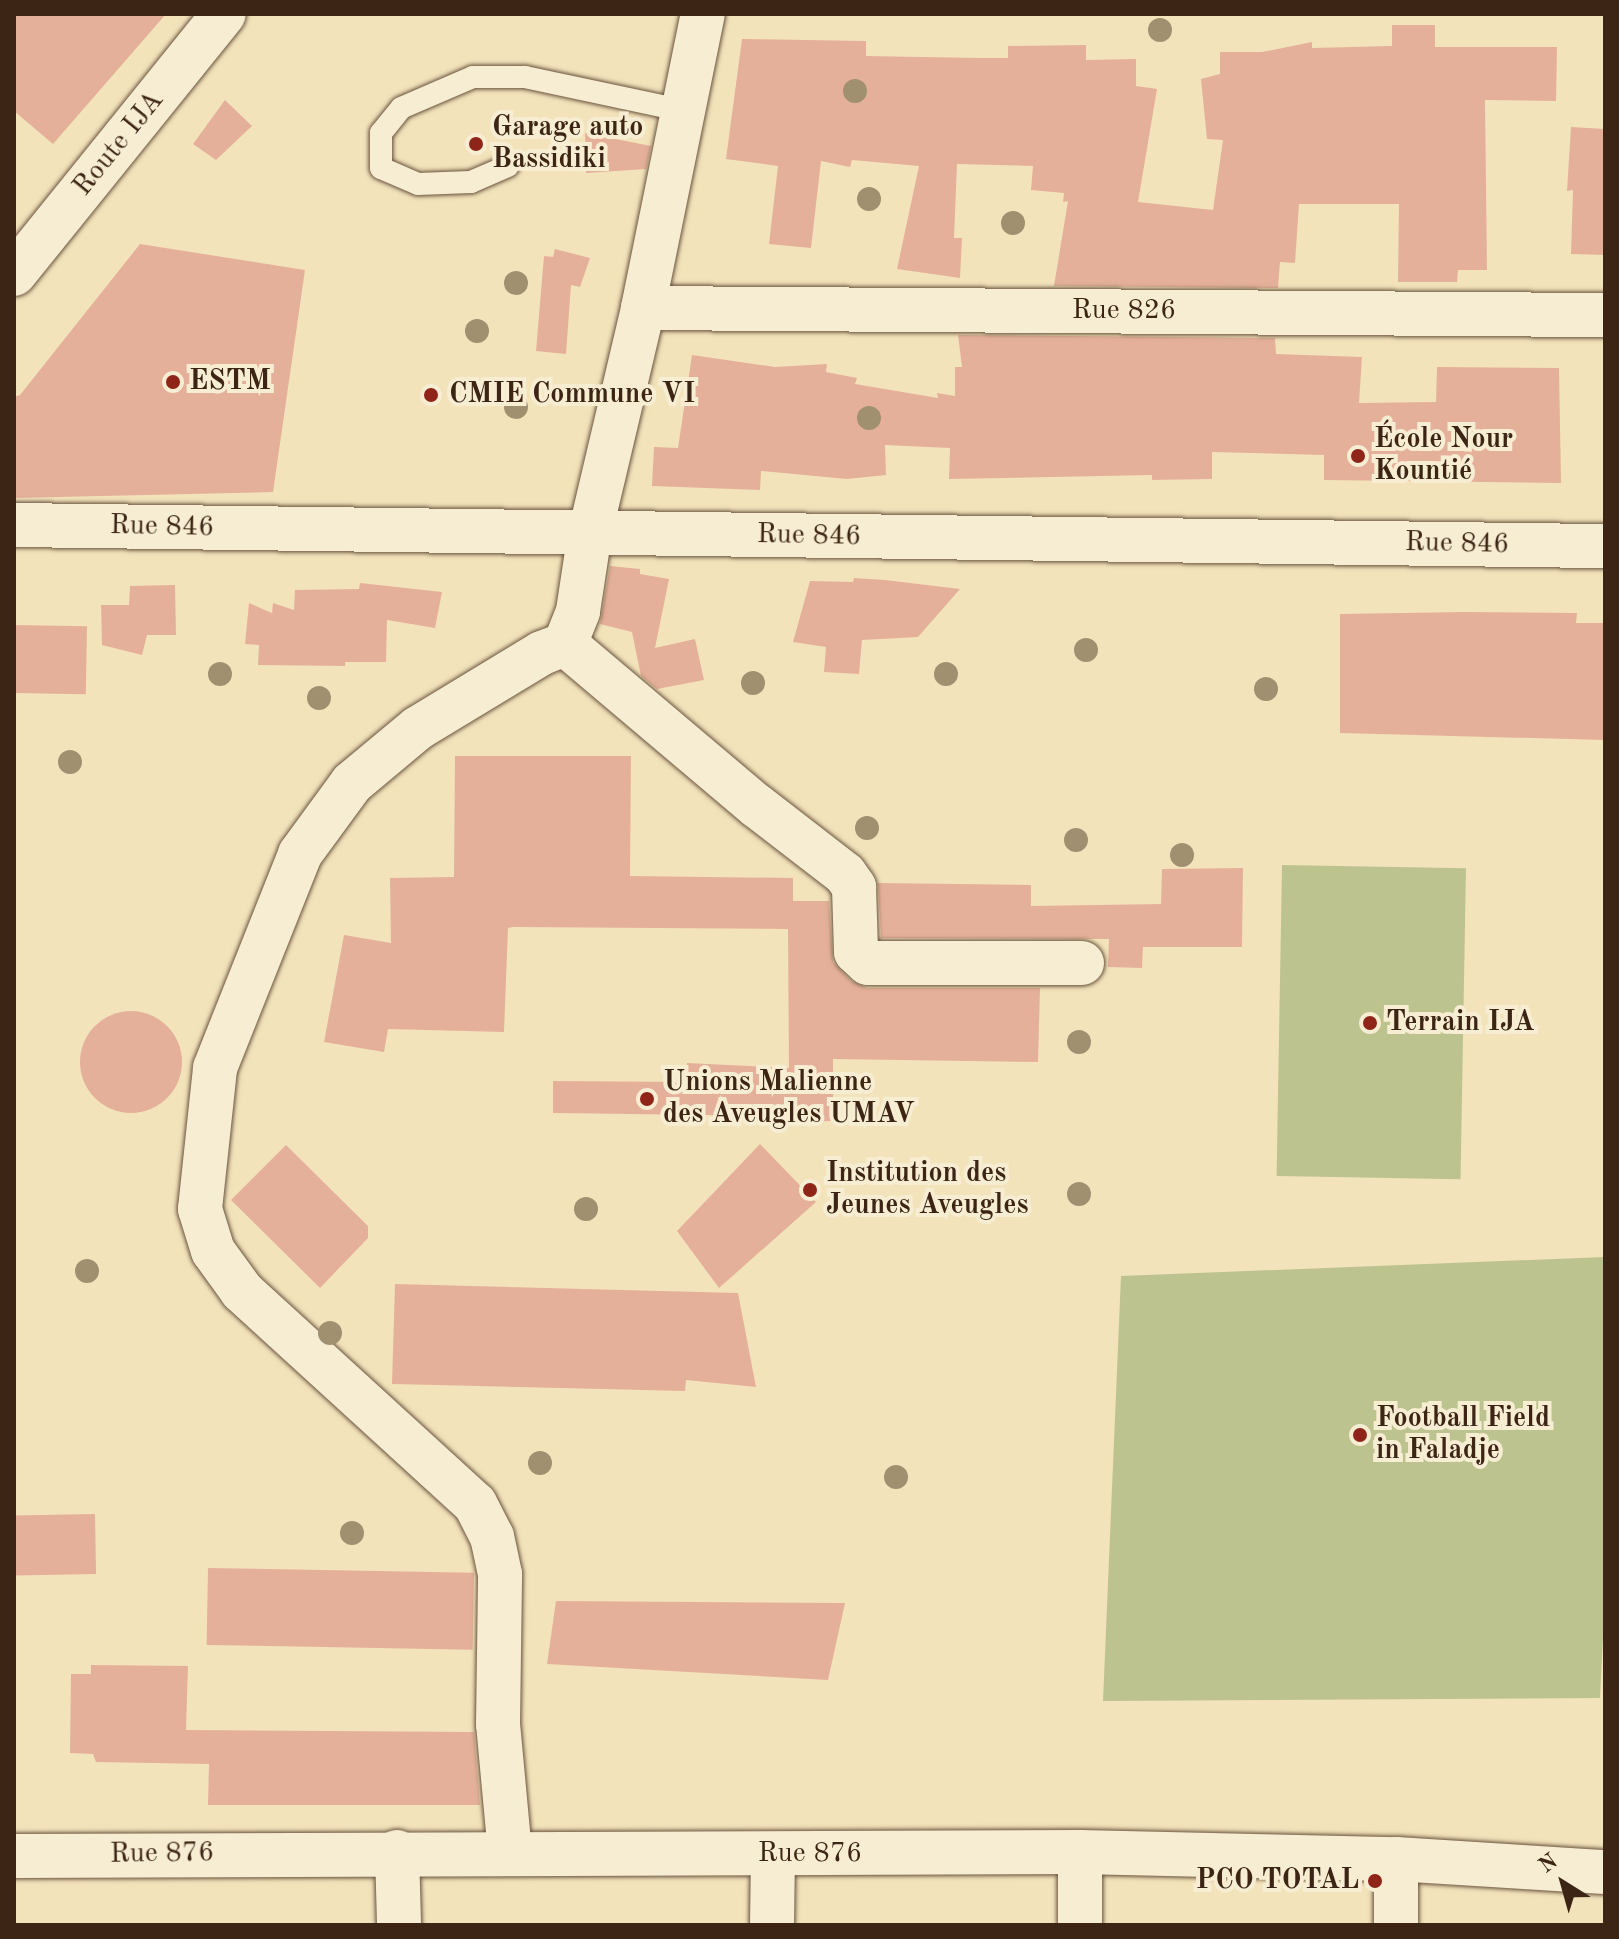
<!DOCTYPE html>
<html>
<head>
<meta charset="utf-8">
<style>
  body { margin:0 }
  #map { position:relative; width:1619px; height:1939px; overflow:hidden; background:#f3e3bb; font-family:"Old Standard TT",serif }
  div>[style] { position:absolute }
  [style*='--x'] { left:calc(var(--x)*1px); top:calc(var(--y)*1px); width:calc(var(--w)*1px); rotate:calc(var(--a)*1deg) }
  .green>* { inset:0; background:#bdc38f; transform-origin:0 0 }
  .building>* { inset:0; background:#e5b099; transform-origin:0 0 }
  .round { border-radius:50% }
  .roads { filter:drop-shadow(0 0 2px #6a543e) drop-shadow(0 0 2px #6a543e) }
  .service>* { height:22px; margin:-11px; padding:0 11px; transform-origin:11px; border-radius:11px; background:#f7edd3 }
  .minor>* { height:44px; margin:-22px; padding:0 22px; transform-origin:22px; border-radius:22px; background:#f7edd3 }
  .tertiary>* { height:44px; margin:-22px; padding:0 22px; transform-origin:22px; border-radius:22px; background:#f7edd3 }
  .trees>* { width:24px; height:24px; margin:-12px; border-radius:50%; background:#a09070 }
  .dots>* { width:22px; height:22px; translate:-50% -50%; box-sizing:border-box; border:4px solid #f7edd3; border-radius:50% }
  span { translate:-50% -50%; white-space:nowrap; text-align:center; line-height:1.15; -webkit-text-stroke:8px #f7edd3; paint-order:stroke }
  .poi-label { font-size:28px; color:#3c2514; font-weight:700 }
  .left { translate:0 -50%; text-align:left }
  .right { translate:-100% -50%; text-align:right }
  .street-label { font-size:28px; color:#3c2514 }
  .frame { position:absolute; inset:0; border:16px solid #3c2514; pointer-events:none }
  .north { position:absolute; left:1523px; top:1843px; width:80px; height:80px; -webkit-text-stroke:6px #f7edd3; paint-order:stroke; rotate:323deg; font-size:22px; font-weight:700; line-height:32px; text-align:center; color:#3c2514 }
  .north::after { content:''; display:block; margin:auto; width:28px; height:36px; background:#3c2514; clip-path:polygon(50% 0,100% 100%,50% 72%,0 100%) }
</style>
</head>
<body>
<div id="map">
  <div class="green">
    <div style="left:1282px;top:865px;width:184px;height:311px;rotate:1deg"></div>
    <div style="clip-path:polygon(1605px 1257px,1605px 1594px,1600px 1698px,1103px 1701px,1121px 1276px)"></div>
  </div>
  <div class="building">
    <div style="clip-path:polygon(14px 14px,166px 14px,53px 144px,14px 111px)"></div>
    <div style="clip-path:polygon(1392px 25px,1435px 25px,1435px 47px,1557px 47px,1556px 101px,1485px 100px,1487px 270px,1458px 270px,1457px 282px,1398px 282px,1399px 204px,1299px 204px,1295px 263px,1280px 262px,1278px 288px,1054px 286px,1068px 201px,1063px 202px,1064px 193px,1031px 190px,1033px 166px,957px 164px,954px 238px,962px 238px,960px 278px,897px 269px,919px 166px,852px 160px,850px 167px,821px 161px,811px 248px,769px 244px,778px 166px,726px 159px,742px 39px,866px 41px,866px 56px,979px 58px,1008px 58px,1008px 46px,1086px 45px,1086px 60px,1136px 59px,1136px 86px,1157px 89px,1138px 202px,1213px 210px,1223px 140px,1207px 139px,1201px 79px,1220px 74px,1220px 52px,1262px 52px,1312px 42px,1312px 48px,1392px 46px)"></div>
    <div style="clip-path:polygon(225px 100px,252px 126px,216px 160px,193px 144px)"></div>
    <div style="clip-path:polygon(1571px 127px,1605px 129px,1605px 255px,1571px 254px,1573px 190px,1567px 191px)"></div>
    <div style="clip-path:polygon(585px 133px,651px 146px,646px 169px,586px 173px)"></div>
    <div style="clip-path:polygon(140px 244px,305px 270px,273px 492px,14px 498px,14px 397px,20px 395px)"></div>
    <div style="clip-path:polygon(555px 249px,590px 258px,580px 287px,571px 285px,566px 354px,536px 351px,544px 256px,553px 257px)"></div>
    <div style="clip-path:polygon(958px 335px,1275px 338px,1276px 354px,1362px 357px,1359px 403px,1436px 402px,1437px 367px,1559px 368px,1561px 483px,1324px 480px,1324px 455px,1212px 452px,1212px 479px,1152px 480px,1152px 475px,949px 479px,950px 448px,885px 445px,886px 475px,847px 479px,761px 471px,760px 490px,652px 486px,654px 447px,678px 448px,692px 355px,775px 367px,827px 364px,826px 372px,857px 378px,855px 384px,938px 398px,937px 393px,955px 396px,955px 367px,962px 367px)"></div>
    <div style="clip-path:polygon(610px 566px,640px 569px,640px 574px,669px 579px,655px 648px,695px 639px,704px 680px,657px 689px,641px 676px,632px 632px,600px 624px)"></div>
    <div style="clip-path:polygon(854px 578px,885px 580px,960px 589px,918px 637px,862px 640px,859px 674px,824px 672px,826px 647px,793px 642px,810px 581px,853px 582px)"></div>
    <div style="clip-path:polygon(360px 583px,442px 592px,435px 628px,387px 620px,386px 662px,345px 662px,345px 666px,258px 665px,259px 645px,245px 644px,249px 603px,272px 613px,273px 603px,294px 610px,295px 590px,359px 589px)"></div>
    <div style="clip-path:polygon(175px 585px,176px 635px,147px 635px,142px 655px,102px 645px,101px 605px,129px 605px,130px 586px)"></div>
    <div style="clip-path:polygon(1463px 612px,1577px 613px,1576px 623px,1605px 623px,1605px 740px,1340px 733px,1340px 614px)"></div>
    <div style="left:14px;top:625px;width:73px;height:68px;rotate:1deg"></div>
    <div style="clip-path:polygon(455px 756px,631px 756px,630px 876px,793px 878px,793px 901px,829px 901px,833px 962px,851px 981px,867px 988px,1040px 988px,1038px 1062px,833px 1059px,833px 1121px,782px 1122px,788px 1116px,553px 1113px,553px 1081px,686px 1082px,687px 1063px,789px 1068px,788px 929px,513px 927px,508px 928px,504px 1032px,388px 1029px,384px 1052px,324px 1042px,344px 935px,391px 943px,390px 878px,454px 877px)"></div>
    <div style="clip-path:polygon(1243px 868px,1242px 947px,1143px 947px,1142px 968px,1108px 967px,1109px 939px,881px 938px,878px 883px,1031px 885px,1031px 906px,1161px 904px,1162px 869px)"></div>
    <div class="round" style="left:80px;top:1011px;width:102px;height:102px"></div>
    <div style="clip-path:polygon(760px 1144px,816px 1202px,719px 1288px,677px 1231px)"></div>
    <div style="clip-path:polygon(286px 1145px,368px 1226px,368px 1238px,320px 1288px,231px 1200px)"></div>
    <div style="clip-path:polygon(395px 1284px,738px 1293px,756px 1387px,686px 1380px,685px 1391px,392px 1384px)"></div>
    <div style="left:95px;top:1514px;width:60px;height:81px;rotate:89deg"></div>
    <div style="left:208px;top:1568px;width:266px;height:77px;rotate:1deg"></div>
    <div style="clip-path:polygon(556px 1601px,845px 1603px,828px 1680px,547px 1664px)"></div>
    <div style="clip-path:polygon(91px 1665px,188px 1666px,186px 1730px,474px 1732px,480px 1805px,208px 1805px,209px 1764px,96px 1762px,93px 1754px,70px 1753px,71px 1674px,91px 1674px)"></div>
  </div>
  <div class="roads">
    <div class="service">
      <div style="--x:508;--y:166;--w:40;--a:156.6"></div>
      <div style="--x:471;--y:182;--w:53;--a:177.8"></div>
      <div style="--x:418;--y:184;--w:40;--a:-156.6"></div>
      <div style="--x:381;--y:168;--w:35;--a:-90"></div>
      <div style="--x:381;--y:133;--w:32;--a:-51"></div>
      <div style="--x:401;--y:108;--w:78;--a:-23.3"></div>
      <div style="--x:473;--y:77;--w:52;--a:0"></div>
      <div style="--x:525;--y:77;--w:164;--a:12"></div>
    </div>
    <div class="minor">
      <div style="--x:643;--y:308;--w:962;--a:0.42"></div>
      <div style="--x:14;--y:525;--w:1591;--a:0.76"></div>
      <div style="--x:565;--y:644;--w:251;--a:40.2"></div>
      <div style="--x:757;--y:806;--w:111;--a:37.7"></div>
      <div style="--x:845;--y:874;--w:16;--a:55"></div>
      <div style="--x:854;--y:887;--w:65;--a:88.2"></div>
      <div style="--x:856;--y:952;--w:16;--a:43"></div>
      <div style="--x:868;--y:963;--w:214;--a:0"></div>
      <div style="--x:397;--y:1852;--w:73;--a:88.4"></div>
      <div style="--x:1080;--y:1852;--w:73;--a:90"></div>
      <div style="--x:510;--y:1853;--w:130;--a:-95.3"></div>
      <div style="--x:498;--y:1724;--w:150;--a:-89.2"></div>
      <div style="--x:500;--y:1574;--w:38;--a:-102"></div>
      <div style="--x:492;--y:1537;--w:37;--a:-117"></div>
      <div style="--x:475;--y:1504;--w:316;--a:-137.6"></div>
      <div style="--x:242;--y:1291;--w:49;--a:-125.9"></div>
      <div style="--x:213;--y:1251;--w:44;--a:-107.2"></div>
      <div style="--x:200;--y:1209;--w:142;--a:-83.9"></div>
      <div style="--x:215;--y:1068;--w:230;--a:-68.3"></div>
      <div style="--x:300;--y:854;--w:88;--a:-53.8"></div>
      <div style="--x:352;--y:783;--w:86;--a:-39.8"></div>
      <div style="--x:418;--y:728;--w:145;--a:-31.2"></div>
      <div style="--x:542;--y:653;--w:25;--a:-21"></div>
      <div style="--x:565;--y:644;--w:35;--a:-68"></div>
      <div style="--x:578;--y:611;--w:79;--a:-81.3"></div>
      <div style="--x:590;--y:533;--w:231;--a:-76.7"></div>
      <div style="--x:643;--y:308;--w:300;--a:-78.5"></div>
      <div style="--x:14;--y:1856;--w:1066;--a:-0.21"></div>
      <div style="--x:1080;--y:1852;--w:316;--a:1.3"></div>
      <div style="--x:1396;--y:1859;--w:209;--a:3.6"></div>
      <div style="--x:1396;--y:1859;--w:66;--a:90"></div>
      <div style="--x:772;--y:1925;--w:70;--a:-89.2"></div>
    </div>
    <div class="tertiary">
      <div style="--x:14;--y:274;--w:334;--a:-51.1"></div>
    </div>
  </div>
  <div class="trees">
    <div style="left:1160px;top:30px"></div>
    <div style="left:855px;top:91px"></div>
    <div style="left:869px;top:199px"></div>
    <div style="left:1013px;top:223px"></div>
    <div style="left:516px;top:283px"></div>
    <div style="left:477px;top:331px"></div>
    <div style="left:516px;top:407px"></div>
    <div style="left:869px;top:418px"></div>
    <div style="left:1086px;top:650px"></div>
    <div style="left:220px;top:674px"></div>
    <div style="left:946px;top:674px"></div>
    <div style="left:753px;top:683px"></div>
    <div style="left:1266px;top:689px"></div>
    <div style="left:319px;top:698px"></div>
    <div style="left:70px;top:762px"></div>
    <div style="left:867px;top:828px"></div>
    <div style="left:1076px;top:840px"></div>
    <div style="left:1182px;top:855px"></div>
    <div style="left:1079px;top:1042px"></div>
    <div style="left:1079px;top:1194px"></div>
    <div style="left:586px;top:1209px"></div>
    <div style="left:87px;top:1271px"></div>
    <div style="left:330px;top:1333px"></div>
    <div style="left:540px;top:1463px"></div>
    <div style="left:896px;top:1477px"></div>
    <div style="left:352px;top:1533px"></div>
  </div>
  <div class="dots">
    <div style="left:476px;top:144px;background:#8f2418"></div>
    <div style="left:173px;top:382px;background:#8f2418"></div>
    <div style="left:431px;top:395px;background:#8f2418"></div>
    <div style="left:1358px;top:456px;background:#8f2418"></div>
    <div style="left:1370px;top:1023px;background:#8f2418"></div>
    <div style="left:647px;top:1099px;background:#8f2418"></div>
    <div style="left:810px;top:1190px;background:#8f2418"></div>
    <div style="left:1360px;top:1435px;background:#8f2418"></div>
    <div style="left:1375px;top:1881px;background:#8f2418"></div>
  </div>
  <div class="poi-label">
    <span class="left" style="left:492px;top:144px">Garage auto<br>Bassidiki</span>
    <span class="left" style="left:189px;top:382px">ESTM</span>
    <span class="left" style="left:449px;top:395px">CMIE Commune VI</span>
    <span class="left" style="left:1374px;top:456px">École Nour<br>Kountié</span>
    <span class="left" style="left:1386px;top:1023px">Terrain IJA</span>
    <span class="left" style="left:663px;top:1099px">Unions Malienne<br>des Aveugles UMAV</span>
    <span class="left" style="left:826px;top:1190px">Institution des<br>Jeunes Aveugles</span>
    <span class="left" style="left:1376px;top:1435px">Football Field<br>in Faladje</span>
    <span class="right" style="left:1359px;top:1881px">PCO TOTAL</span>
  </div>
  <div class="street-label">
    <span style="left:119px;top:144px;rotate:-51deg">Route IJA</span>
    <span style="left:1124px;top:311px">Rue 826</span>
    <span style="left:162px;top:527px;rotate:1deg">Rue 846</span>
    <span style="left:809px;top:536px;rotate:1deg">Rue 846</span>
    <span style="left:1457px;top:544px;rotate:1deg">Rue 846</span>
    <span style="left:162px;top:1854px;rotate:-1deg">Rue 876</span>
    <span style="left:810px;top:1854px">Rue 876</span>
  </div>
  <div class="frame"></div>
  <div class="north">N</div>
</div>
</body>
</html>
